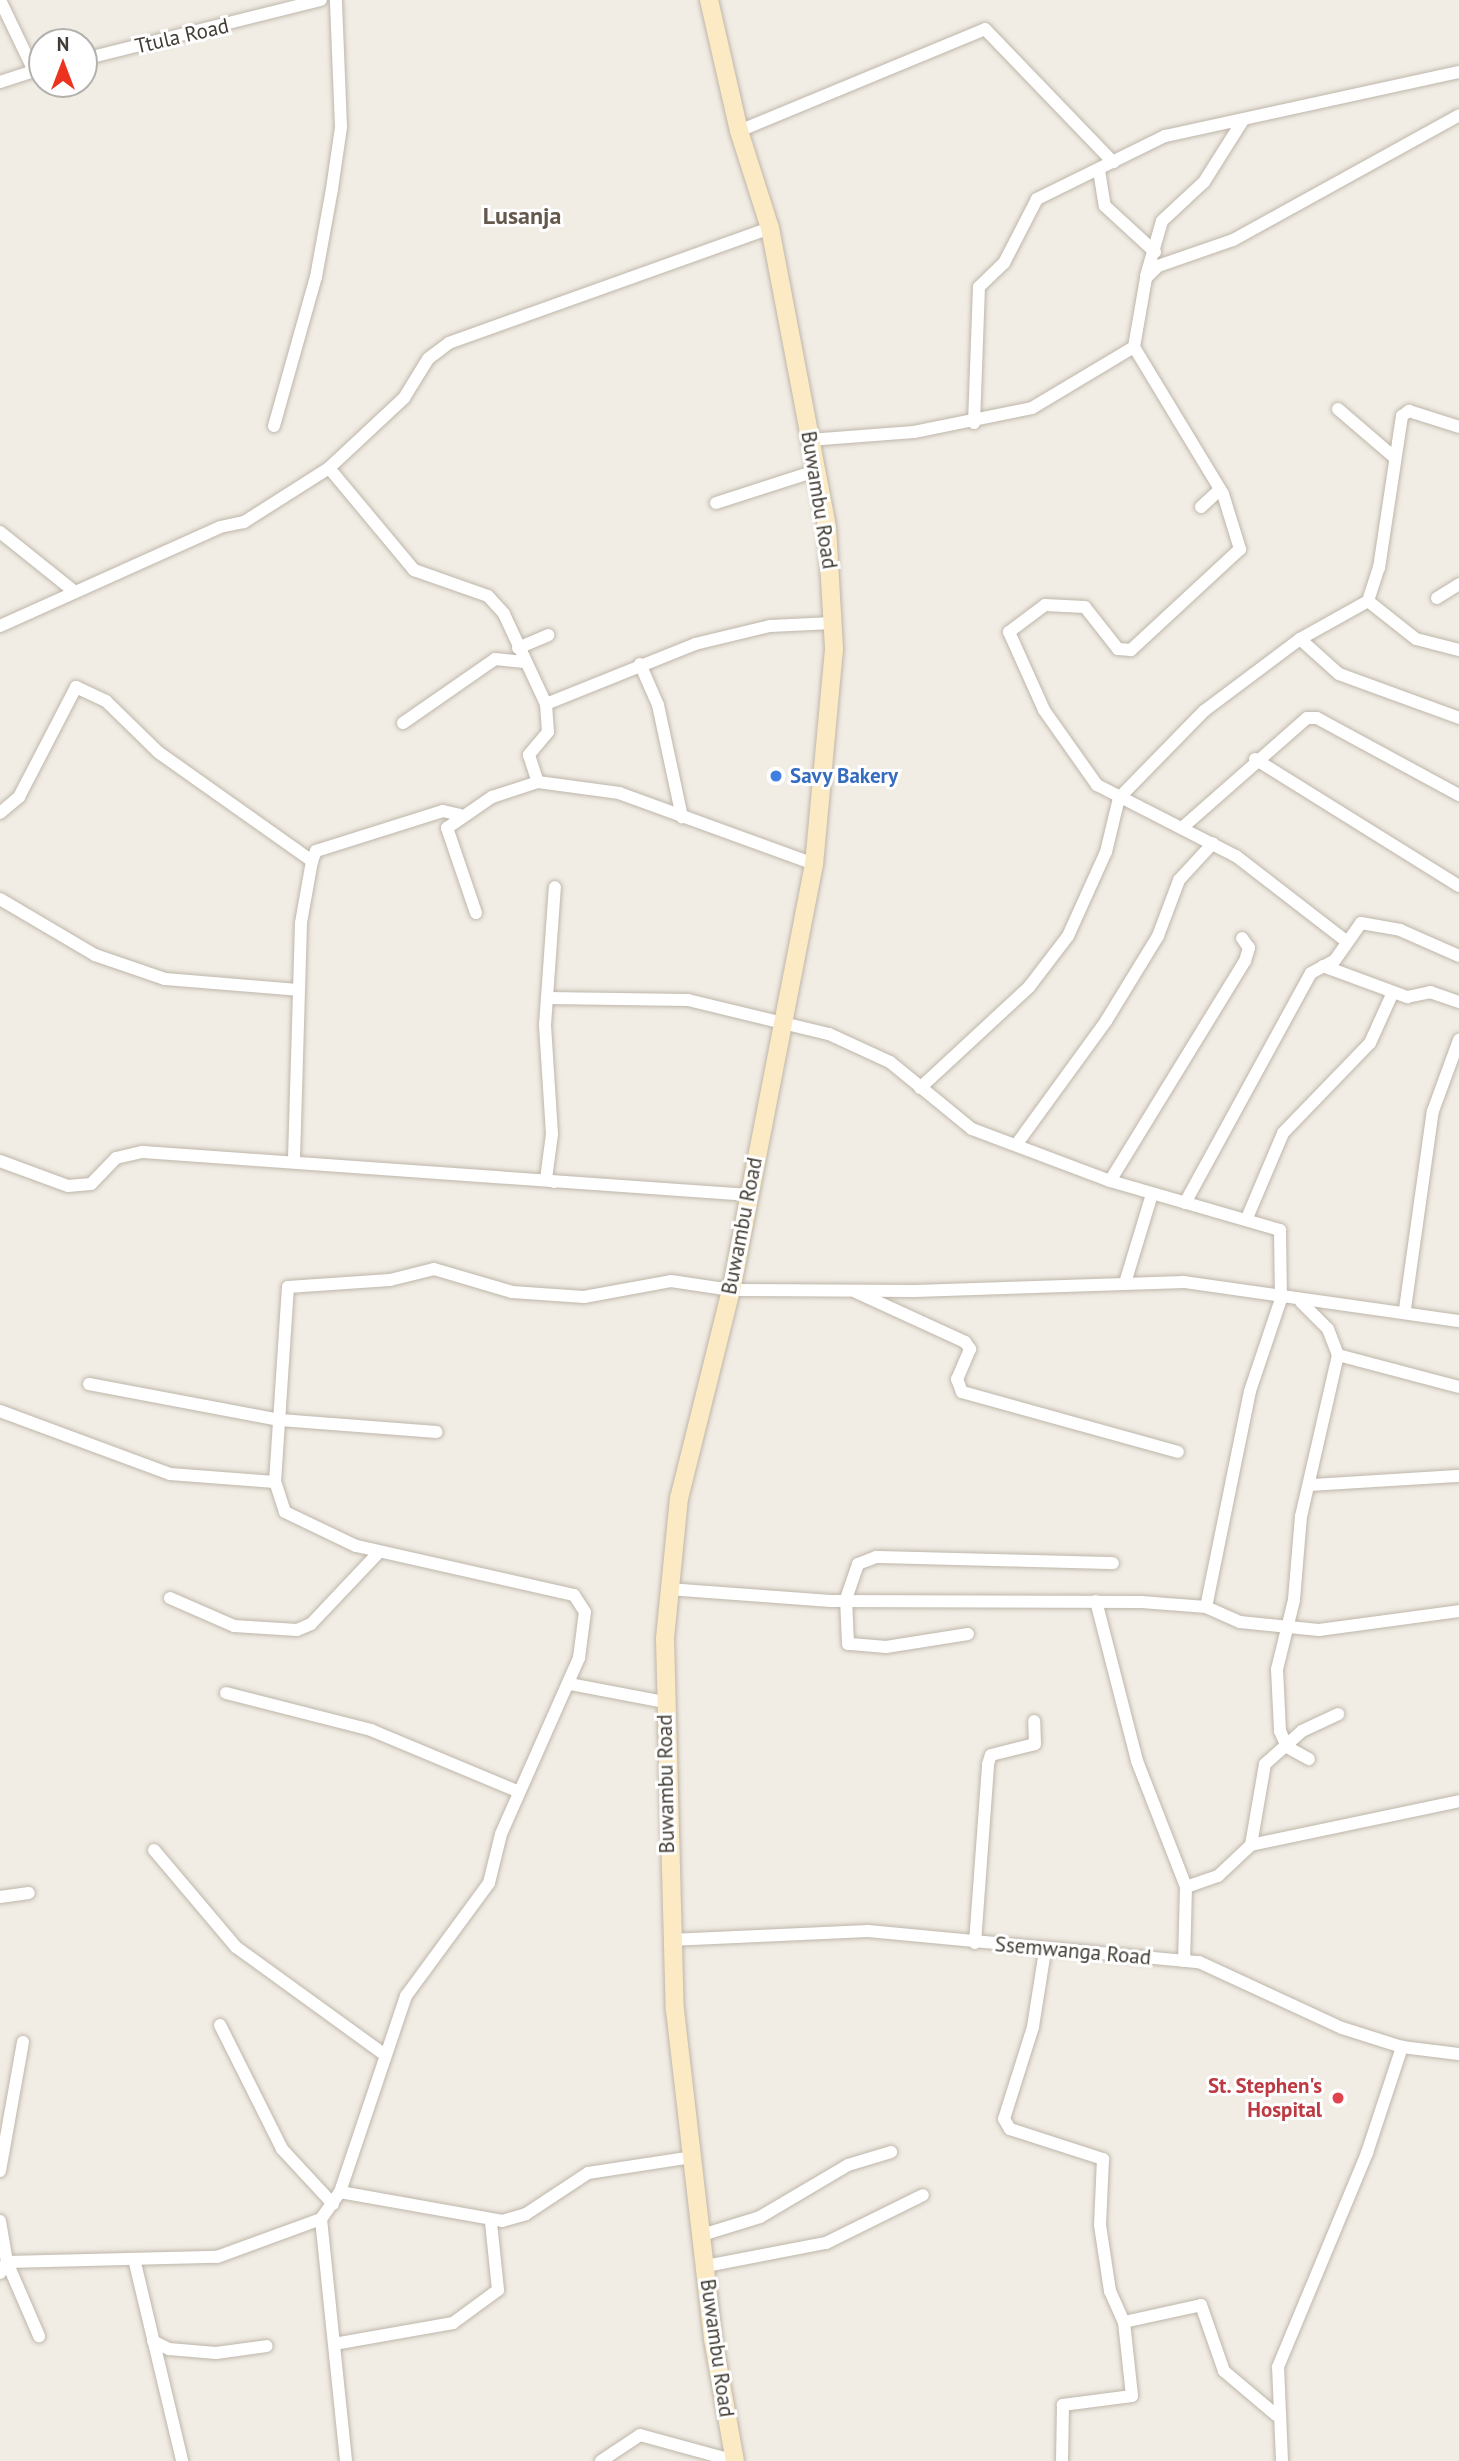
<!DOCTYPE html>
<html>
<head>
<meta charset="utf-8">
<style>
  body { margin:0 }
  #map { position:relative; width:1459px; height:2461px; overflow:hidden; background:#f1ece4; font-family:"PT Sans",sans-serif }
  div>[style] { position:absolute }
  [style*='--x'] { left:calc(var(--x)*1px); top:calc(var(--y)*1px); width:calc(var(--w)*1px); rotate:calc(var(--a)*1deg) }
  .roads { filter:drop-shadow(0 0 2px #beb6aa) drop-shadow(0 0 2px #beb6aa) }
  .street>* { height:12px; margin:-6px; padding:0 6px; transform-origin:6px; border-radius:6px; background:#fff }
  .secondary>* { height:18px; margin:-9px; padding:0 9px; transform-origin:9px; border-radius:9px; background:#fbeac4 }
  .dots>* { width:19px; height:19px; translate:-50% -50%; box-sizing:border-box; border:4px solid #fff; border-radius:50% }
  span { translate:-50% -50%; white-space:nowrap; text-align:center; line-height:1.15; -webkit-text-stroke:6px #fff; paint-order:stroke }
  .street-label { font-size:21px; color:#423c34 }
  .shop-label { font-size:21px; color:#366cbe; font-weight:700 }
  .left { translate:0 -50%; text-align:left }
  .health-label { font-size:21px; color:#be3a42; font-weight:700 }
  .right { translate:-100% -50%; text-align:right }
  .quarter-label { font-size:24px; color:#64594c; font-weight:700 }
  .north { position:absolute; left:28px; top:28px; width:70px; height:70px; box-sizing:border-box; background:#fff; border:2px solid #b3b1ae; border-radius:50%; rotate:0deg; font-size:19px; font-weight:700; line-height:28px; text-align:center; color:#423c34 }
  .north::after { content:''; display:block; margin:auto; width:24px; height:32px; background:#eb3320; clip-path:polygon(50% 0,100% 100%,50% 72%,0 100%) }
</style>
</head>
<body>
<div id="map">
  <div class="roads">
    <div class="street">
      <div style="--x:0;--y:0;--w:79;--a:64.4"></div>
      <div style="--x:84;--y:59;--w:244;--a:-14"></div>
      <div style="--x:0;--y:82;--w:42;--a:-18"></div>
      <div style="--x:739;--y:131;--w:266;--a:-22.5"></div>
      <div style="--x:985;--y:29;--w:185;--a:46.1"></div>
      <div style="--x:1099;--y:170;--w:36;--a:81"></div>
      <div style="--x:1105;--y:206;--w:68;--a:42.6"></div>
      <div style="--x:770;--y:228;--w:341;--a:160.3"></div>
      <div style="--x:449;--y:343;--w:26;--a:143"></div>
      <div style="--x:428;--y:359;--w:46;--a:121.6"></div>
      <div style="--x:404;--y:398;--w:103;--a:137"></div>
      <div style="--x:329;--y:468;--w:133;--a:50.2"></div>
      <div style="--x:414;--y:570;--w:78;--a:19.4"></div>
      <div style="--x:488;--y:596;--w:24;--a:48"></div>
      <div style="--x:504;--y:614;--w:99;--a:65"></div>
      <div style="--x:546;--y:704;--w:28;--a:86"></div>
      <div style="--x:548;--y:732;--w:30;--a:130"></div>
      <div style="--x:529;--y:755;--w:28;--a:72"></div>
      <div style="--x:538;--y:782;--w:82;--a:7.7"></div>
      <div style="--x:619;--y:793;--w:208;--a:20"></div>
      <div style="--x:1146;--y:276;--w:57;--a:-73.8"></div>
      <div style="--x:1162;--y:221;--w:57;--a:-42.9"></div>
      <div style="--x:1204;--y:182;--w:73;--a:-57.8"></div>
      <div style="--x:1134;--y:347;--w:70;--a:-80.1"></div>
      <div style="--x:1146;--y:278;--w:17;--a:-45"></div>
      <div style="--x:1158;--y:266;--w:79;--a:-19.1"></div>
      <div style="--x:1233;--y:240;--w:258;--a:-28.9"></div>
      <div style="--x:1338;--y:409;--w:75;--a:40.7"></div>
      <div style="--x:974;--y:423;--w:136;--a:-87.9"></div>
      <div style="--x:979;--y:287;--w:35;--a:-44"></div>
      <div style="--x:1004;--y:263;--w:72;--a:-62.7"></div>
      <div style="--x:1037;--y:199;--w:143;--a:-26.2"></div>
      <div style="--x:1165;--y:136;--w:301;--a:-12.3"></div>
      <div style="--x:274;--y:426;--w:155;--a:-74.3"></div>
      <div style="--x:316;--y:277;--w:89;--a:-79.7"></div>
      <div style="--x:332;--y:189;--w:63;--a:-81.7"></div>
      <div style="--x:341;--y:127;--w:127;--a:-92.3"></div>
      <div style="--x:809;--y:440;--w:105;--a:-4.4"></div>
      <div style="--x:914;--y:432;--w:120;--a:-11.5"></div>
      <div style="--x:1032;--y:408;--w:119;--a:-30.9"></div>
      <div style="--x:1134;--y:347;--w:172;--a:58.8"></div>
      <div style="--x:1223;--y:494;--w:58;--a:72.8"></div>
      <div style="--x:1240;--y:549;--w:149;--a:137.2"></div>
      <div style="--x:1131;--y:650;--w:13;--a:-176"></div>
      <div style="--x:1118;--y:649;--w:53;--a:-128.2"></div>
      <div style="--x:1085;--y:607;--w:40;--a:-177.1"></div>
      <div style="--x:1045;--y:605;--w:45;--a:143.1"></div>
      <div style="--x:1009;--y:632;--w:85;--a:65.8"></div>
      <div style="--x:1044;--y:710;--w:92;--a:54.8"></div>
      <div style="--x:1097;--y:785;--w:156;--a:27.1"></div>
      <div style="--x:1236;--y:856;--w:139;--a:37.7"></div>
      <div style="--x:716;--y:503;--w:104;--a:-17.9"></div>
      <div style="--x:1201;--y:507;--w:26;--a:-43"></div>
      <div style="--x:0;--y:532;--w:96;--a:38.7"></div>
      <div style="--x:1437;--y:598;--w:26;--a:-32"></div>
      <div style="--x:1368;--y:601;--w:61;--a:38.4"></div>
      <div style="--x:1416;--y:639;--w:44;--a:14.3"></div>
      <div style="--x:0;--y:626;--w:241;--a:-24.2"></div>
      <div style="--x:220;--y:527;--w:25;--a:-12"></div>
      <div style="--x:244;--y:522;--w:101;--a:-32.4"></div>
      <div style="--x:1300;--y:639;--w:52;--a:41.9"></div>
      <div style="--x:1339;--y:674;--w:128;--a:20.1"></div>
      <div style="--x:518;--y:648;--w:33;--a:-23"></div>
      <div style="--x:640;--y:664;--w:45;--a:66.3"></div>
      <div style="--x:658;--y:705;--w:115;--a:77.9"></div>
      <div style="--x:546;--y:704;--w:161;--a:-21.9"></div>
      <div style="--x:695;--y:644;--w:77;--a:-13.5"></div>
      <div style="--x:770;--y:626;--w:62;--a:-2.8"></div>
      <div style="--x:403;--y:723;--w:112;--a:-34.8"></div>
      <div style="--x:495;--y:659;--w:27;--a:6"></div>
      <div style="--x:1255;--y:759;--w:240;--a:31.9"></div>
      <div style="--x:0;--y:813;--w:25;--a:-40"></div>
      <div style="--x:19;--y:797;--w:124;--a:-62.6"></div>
      <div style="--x:76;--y:687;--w:33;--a:25"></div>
      <div style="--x:106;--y:701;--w:73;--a:44.4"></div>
      <div style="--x:158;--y:752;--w:189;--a:35.3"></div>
      <div style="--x:312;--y:861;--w:63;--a:100.1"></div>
      <div style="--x:301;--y:923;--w:237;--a:91.7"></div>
      <div style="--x:1183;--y:827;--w:165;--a:-41.3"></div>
      <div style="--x:1307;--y:718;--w:10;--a:0"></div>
      <div style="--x:1317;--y:718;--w:162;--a:28.5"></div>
      <div style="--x:312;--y:861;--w:11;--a:-68"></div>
      <div style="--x:316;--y:851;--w:133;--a:-17.5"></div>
      <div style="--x:443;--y:811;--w:17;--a:13"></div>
      <div style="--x:0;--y:899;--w:110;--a:30.5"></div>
      <div style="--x:95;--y:955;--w:74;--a:18.9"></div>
      <div style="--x:165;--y:979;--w:133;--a:4.7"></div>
      <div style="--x:476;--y:913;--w:90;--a:-108.8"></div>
      <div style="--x:447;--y:828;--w:55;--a:-34.6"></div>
      <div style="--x:492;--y:797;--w:48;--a:-18.1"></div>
      <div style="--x:1323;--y:966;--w:90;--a:20.3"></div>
      <div style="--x:1407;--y:997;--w:24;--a:-12"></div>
      <div style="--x:1430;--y:992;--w:31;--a:19"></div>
      <div style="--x:548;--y:998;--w:140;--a:0.8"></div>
      <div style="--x:688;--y:1000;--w:145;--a:13.6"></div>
      <div style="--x:829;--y:1034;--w:67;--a:24.7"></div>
      <div style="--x:890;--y:1062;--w:106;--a:39.3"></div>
      <div style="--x:972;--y:1129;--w:147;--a:20.6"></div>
      <div style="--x:1110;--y:1181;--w:177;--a:16.1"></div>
      <div style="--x:1280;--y:1230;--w:69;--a:89.2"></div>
      <div style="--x:1281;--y:1299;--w:97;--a:108.6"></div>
      <div style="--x:1250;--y:1391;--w:220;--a:101.5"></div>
      <div style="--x:920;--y:1088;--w:149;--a:-42.8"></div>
      <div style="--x:1029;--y:987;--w:64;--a:-52.6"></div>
      <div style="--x:1068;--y:936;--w:92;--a:-65.7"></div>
      <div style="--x:1106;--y:852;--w:56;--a:-76.5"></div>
      <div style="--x:1119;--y:798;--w:122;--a:-45.7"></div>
      <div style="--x:1204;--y:711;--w:120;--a:-36.9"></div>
      <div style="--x:1300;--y:639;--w:78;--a:-29.2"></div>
      <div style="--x:1368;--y:601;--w:35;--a:-72"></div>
      <div style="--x:1379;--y:568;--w:154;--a:-81.4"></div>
      <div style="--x:1402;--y:416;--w:9;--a:-36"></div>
      <div style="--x:1409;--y:411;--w:52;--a:17.7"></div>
      <div style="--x:1016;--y:1145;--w:153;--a:-54"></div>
      <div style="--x:1106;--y:1021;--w:100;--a:-58.5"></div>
      <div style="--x:1158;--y:936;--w:60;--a:-69.4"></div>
      <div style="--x:1179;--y:880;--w:50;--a:-47.4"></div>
      <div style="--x:0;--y:1161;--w:72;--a:20.2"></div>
      <div style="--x:68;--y:1186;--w:23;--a:-5"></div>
      <div style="--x:91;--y:1184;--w:36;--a:-46"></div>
      <div style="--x:116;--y:1158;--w:28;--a:-13"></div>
      <div style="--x:143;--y:1152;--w:608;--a:4.06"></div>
      <div style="--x:1110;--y:1181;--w:258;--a:-58.5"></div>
      <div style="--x:1245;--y:961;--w:14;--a:-73"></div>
      <div style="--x:1249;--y:948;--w:12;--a:-125"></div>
      <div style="--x:554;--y:1182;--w:9;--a:-159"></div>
      <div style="--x:546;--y:1179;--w:45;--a:-82.4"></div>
      <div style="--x:552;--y:1134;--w:109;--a:-93.7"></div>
      <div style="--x:545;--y:1025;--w:138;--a:-85.9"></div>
      <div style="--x:1185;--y:1203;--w:262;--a:-61.3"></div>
      <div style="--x:1311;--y:973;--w:27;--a:-28"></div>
      <div style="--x:1335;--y:960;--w:45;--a:-54.9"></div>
      <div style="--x:1361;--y:923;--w:40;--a:10"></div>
      <div style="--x:1400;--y:930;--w:64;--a:23.8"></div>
      <div style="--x:1247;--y:1218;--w:92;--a:-67"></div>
      <div style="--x:1283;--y:1133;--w:125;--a:-46"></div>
      <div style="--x:1370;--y:1043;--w:56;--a:-65.7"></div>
      <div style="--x:1125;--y:1283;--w:93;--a:-73.1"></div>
      <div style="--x:856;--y:1292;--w:120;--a:24.6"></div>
      <div style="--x:965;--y:1342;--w:9;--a:54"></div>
      <div style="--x:970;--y:1349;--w:33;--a:113"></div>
      <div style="--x:957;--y:1379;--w:14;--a:69"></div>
      <div style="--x:962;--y:1392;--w:224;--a:15.5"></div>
      <div style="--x:1301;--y:1302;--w:38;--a:45"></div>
      <div style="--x:1328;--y:1329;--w:28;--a:69"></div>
      <div style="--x:1338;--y:1355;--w:165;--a:102.9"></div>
      <div style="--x:1301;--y:1516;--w:84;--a:94.8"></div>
      <div style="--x:1294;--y:1600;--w:71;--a:103.8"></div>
      <div style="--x:1277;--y:1669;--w:62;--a:87.2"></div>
      <div style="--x:1280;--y:1731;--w:17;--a:66"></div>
      <div style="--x:1287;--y:1747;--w:25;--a:29"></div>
      <div style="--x:1405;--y:1309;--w:200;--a:-82"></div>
      <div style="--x:1433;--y:1111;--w:76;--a:-69.9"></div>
      <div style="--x:1338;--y:1355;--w:125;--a:14.8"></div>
      <div style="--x:89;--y:1384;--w:194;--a:10.7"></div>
      <div style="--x:280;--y:1420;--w:157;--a:4.4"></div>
      <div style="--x:0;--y:1411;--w:181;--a:20.3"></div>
      <div style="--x:170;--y:1474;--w:105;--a:4.4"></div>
      <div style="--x:1311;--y:1485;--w:148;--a:-3.5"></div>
      <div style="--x:668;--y:1589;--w:163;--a:4.2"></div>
      <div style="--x:831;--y:1601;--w:311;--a:0.2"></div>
      <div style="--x:1142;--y:1602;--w:64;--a:4.5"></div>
      <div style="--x:1206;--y:1607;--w:37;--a:24"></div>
      <div style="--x:1240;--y:1622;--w:79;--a:5.8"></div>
      <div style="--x:1319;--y:1630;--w:141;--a:-7.7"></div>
      <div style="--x:170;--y:1598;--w:70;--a:23.6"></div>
      <div style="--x:234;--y:1626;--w:63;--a:3.6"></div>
      <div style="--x:297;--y:1630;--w:15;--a:-23"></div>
      <div style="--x:311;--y:1624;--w:99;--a:-46.6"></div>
      <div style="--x:1096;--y:1601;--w:165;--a:75.6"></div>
      <div style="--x:1137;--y:1761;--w:135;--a:68.7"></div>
      <div style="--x:1186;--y:1887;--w:74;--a:91.5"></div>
      <div style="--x:968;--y:1634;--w:83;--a:171"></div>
      <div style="--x:886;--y:1647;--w:38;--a:-175"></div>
      <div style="--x:848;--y:1644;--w:45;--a:-92.5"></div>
      <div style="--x:846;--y:1599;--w:37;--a:-71"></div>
      <div style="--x:858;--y:1564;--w:19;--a:-21"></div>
      <div style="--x:876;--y:1557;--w:237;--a:1.5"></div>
      <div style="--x:570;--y:1684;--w:96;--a:10.8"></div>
      <div style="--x:226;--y:1693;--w:150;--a:14.3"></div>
      <div style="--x:371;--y:1730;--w:160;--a:22.7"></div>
      <div style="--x:1251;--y:1845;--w:82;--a:-80.2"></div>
      <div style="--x:1265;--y:1764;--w:50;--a:-41.7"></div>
      <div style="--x:1302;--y:1731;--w:40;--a:-25"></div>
      <div style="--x:154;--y:1850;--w:127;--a:49.8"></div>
      <div style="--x:236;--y:1947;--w:183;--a:35.9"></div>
      <div style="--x:1186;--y:1887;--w:34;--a:-19"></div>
      <div style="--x:1218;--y:1876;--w:45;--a:-43.2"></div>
      <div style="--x:1251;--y:1845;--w:213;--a:-11.9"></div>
      <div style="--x:0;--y:1897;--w:29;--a:-8"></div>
      <div style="--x:670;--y:1940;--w:198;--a:-2.6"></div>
      <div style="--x:868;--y:1931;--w:332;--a:5.4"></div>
      <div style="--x:1199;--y:1962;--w:157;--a:24.8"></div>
      <div style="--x:1342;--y:2028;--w:63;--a:17.6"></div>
      <div style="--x:1402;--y:2047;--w:57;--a:7"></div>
      <div style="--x:975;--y:1943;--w:179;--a:-85.8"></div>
      <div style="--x:988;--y:1764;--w:9;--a:-72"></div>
      <div style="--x:991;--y:1755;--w:45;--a:-14"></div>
      <div style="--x:1035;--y:1744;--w:23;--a:-92"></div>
      <div style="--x:1045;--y:1951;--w:77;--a:99"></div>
      <div style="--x:1033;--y:2027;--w:96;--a:107.5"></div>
      <div style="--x:1004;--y:2119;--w:12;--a:59"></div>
      <div style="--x:1010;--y:2129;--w:98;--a:17.9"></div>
      <div style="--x:1103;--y:2159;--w:66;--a:92.6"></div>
      <div style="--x:1100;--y:2225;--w:67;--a:81.4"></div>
      <div style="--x:1110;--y:2291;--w:34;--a:66"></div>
      <div style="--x:1124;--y:2322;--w:74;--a:83.8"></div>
      <div style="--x:1132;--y:2396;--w:70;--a:172.6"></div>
      <div style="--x:1063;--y:2405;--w:56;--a:91"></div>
      <div style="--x:220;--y:2025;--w:139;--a:63.4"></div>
      <div style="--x:282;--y:2149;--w:75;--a:47.2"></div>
      <div style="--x:0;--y:2171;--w:131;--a:-79.9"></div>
      <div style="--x:340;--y:2192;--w:165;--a:10.1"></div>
      <div style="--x:502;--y:2221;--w:25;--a:-16"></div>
      <div style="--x:526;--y:2214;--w:74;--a:-33.5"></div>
      <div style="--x:588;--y:2173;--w:105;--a:-8.7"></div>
      <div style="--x:321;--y:2219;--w:243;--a:84.1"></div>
      <div style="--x:0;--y:2221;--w:42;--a:80.3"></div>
      <div style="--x:7;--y:2262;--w:81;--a:66.6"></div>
      <div style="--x:702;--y:2235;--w:61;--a:-17.2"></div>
      <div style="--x:760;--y:2217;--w:102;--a:-30.6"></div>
      <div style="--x:848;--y:2165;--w:45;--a:-16.8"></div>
      <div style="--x:135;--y:2263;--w:204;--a:76.6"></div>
      <div style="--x:706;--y:2266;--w:122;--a:-10.9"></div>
      <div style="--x:826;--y:2243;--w:108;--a:-26.3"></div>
      <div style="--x:0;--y:2273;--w:13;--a:-58"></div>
      <div style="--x:7;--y:2262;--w:210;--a:-1.4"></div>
      <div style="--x:217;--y:2257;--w:111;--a:-20.1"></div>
      <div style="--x:321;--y:2219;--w:33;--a:-55"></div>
      <div style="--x:340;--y:2192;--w:207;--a:-71.4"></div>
      <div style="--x:406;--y:1996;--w:140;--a:-53.7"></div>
      <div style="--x:489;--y:1883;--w:50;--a:-76.2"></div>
      <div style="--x:501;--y:1834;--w:193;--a:-66.1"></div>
      <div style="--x:579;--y:1658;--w:46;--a:-82.6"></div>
      <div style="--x:585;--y:1612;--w:20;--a:-123"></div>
      <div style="--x:574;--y:1595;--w:223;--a:-167.3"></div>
      <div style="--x:356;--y:1546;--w:79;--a:-154.4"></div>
      <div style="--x:285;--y:1512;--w:32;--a:-108"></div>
      <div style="--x:275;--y:1482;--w:195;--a:-86.2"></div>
      <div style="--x:288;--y:1287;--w:102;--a:-3.9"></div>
      <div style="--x:390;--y:1280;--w:45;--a:-14"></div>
      <div style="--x:434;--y:1269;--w:81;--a:16.4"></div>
      <div style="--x:512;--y:1292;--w:72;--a:4"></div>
      <div style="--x:584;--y:1297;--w:88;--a:-10.4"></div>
      <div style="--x:671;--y:1281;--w:61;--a:8.5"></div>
      <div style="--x:731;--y:1290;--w:184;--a:0.3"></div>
      <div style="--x:915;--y:1291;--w:269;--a:-1.9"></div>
      <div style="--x:1184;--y:1282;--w:278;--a:8.1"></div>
      <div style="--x:1124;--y:2322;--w:79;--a:-12.4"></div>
      <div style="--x:1201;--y:2305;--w:70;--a:70.8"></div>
      <div style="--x:1224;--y:2371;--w:68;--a:40.2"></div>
      <div style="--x:153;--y:2341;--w:18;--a:27"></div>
      <div style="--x:169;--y:2349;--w:47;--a:4.9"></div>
      <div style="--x:216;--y:2353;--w:51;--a:-7.8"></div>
      <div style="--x:334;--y:2344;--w:121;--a:-10"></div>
      <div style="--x:453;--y:2323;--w:56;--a:-36.3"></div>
      <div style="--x:498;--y:2290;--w:68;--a:-95.9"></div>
      <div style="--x:601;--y:2461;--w:47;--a:-33.7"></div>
      <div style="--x:640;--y:2435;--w:98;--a:15.3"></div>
      <div style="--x:1282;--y:2461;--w:94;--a:-92.4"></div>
      <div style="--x:1278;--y:2367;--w:232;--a:-67.4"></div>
      <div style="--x:1367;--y:2153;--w:112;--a:-71.7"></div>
    </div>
    <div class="secondary">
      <div style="--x:709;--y:0;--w:134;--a:77.1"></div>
      <div style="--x:739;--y:131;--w:102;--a:72.3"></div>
      <div style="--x:770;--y:228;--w:304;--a:79.2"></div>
      <div style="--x:827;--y:527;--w:122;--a:86.7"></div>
      <div style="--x:834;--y:649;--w:216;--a:95.3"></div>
      <div style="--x:814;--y:864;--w:434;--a:101"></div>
      <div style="--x:731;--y:1290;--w:214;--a:104"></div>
      <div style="--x:679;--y:1498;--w:142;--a:95.7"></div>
      <div style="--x:665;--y:1639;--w:371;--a:88.5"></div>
      <div style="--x:675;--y:2010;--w:331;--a:83.4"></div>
      <div style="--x:713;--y:2339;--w:124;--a:79.8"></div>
    </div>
  </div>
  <div class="dots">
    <div style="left:776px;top:776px;background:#3f7fe0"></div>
    <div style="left:1338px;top:2098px;background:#e0444e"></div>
  </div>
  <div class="street-label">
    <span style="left:182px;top:36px;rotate:-13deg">Ttula Road</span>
    <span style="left:819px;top:500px;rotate:81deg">Buwambu Road</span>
    <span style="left:742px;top:1226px;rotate:-79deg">Buwambu Road</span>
    <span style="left:666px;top:1784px;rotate:-91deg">Buwambu Road</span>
    <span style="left:1073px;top:1951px;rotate:5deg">Ssemwanga Road</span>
    <span style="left:717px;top:2348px;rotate:82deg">Buwambu Road</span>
  </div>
  <div class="shop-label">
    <span class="left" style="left:790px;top:776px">Savy Bakery</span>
  </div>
  <div class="health-label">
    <span class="right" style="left:1322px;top:2098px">St. Stephen's<br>Hospital</span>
  </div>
  <div class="quarter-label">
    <span style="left:522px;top:216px">Lusanja</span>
  </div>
  <div class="north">N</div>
</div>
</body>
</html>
